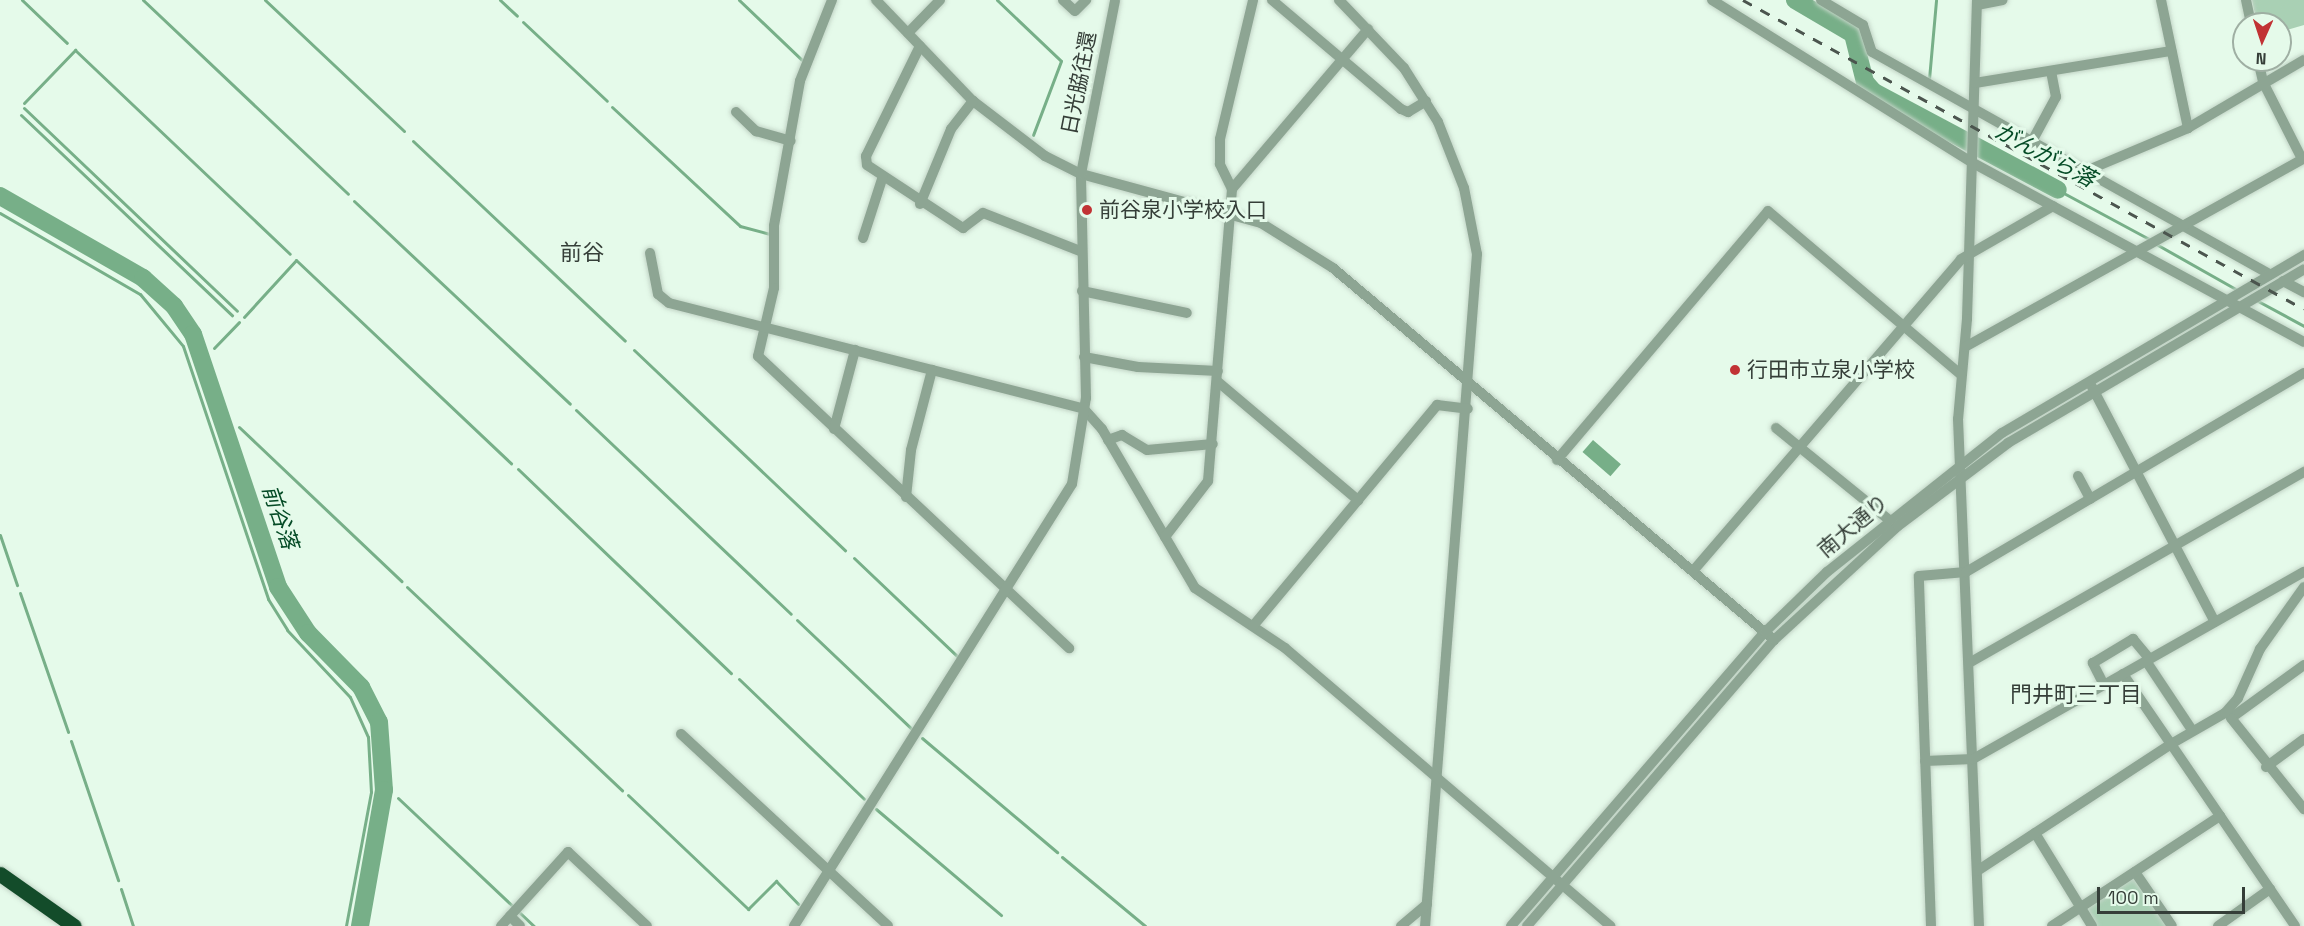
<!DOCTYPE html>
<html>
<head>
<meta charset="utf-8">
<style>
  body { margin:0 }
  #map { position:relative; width:2304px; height:926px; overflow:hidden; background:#e5faea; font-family:"Space Grotesk","Noto Sans JP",sans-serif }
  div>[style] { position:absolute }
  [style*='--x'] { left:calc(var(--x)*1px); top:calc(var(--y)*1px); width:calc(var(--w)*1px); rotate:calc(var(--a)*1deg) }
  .green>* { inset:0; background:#a9d0b4 }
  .water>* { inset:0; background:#77af88; transform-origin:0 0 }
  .stream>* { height:3px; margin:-1.5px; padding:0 1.5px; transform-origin:1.5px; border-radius:1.5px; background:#77af88 }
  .river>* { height:18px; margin:-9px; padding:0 9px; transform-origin:9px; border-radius:9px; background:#77af88 }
  .roads { filter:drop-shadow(0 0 2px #c2d4c6) drop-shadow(0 0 2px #c2d4c6) }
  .minor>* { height:10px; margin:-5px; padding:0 5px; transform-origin:5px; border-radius:5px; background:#8da593 }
  .highway>* { height:15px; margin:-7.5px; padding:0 7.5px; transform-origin:7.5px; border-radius:7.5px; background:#134c2a }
  .rail>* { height:3px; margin-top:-1.5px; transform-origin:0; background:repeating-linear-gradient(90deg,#4b554e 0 10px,transparent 0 20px) }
  .dots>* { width:16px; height:16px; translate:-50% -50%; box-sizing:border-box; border:3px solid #e5faea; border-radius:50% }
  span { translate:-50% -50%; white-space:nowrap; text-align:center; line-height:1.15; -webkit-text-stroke:6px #e5faea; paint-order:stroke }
  .street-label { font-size:21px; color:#353e38 }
  .poi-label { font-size:21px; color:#353e38 }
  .left { translate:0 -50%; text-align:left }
  .water-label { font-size:22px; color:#054b26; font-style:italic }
  .neighbourhood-label { font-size:22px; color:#353e38 }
  .north { position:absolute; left:2232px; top:12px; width:60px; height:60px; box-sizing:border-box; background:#e5faea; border:2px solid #9fafa3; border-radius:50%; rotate:183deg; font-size:16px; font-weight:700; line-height:24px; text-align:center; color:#353e38 }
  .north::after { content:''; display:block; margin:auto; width:21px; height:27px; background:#c13234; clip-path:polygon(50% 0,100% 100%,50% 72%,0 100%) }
  .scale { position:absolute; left:2097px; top:887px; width:148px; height:27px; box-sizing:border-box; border:3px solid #353e38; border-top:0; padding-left:8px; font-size:18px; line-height:21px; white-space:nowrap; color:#353e38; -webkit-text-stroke:4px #e5faea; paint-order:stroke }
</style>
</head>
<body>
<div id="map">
  <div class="green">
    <div style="clip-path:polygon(2252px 0,2304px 0,2304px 25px,2280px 32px,2280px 24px,2257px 24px)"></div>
    <div style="clip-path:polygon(2135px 877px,2168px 926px,2097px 926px,2086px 910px)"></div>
  </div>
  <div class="water">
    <div style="left:1593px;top:440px;width:37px;height:16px;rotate:41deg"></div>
  </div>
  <div class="stream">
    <div style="--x:22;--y:0;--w:62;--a:43.7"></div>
    <div style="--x:143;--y:0;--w:282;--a:43.4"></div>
    <div style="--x:265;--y:0;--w:191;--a:43.3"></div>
    <div style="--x:500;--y:0;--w:23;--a:43"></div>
    <div style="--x:739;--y:0;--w:86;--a:43.6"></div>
    <div style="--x:997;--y:0;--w:88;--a:43.6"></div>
    <div style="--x:1061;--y:61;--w:79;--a:110.7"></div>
    <div style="--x:523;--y:22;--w:115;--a:43.2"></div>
    <div style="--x:1929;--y:79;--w:79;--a:-84.9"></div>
    <div style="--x:24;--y:103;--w:74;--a:-46.1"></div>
    <div style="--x:75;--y:50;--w:296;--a:43.5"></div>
    <div style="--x:612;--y:107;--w:175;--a:42.9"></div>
    <div style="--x:740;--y:226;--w:30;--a:15"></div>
    <div style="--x:24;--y:108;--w:294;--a:43.6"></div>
    <div style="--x:21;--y:115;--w:291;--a:43.5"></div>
    <div style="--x:413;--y:141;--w:291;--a:43.3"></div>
    <div style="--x:2058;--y:190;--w:106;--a:28.3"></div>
    <div style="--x:354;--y:201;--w:296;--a:43.2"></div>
    <div style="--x:0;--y:213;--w:162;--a:30.1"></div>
    <div style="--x:140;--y:294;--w:67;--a:50.4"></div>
    <div style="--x:183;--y:346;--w:267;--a:71.4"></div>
    <div style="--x:268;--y:599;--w:36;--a:58"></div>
    <div style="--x:287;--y:630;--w:92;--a:46.8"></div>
    <div style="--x:350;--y:697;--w:44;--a:65.8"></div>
    <div style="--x:368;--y:737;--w:55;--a:86.9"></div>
    <div style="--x:371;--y:792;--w:136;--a:100.6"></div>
    <div style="--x:2156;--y:244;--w:95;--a:29.5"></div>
    <div style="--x:2256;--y:300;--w:55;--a:28.4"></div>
    <div style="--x:244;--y:317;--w:77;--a:-47.6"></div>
    <div style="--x:296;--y:260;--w:296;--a:43.4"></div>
    <div style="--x:214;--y:348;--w:36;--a:-46"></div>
    <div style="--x:634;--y:350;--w:291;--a:43.5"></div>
    <div style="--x:576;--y:410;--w:296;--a:43.5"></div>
    <div style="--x:239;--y:427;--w:224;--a:43.5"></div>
    <div style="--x:518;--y:469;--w:295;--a:43.8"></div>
    <div style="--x:0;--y:535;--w:53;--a:71.2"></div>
    <div style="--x:854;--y:558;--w:142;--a:43.6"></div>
    <div style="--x:407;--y:587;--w:296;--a:43.4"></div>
    <div style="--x:20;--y:593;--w:147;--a:70.9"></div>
    <div style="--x:797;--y:620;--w:157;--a:43.5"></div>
    <div style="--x:739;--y:679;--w:173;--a:43.8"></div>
    <div style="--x:922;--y:738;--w:177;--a:40.2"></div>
    <div style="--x:71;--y:741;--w:147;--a:71.3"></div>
    <div style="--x:628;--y:795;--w:166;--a:43.5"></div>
    <div style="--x:748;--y:909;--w:40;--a:-45"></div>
    <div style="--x:776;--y:881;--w:32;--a:46"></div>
    <div style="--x:398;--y:798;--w:187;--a:43.3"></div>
    <div style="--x:876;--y:809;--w:164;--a:40.3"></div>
    <div style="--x:1062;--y:857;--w:108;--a:39.7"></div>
    <div style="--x:121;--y:889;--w:39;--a:72"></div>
  </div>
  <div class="river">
    <div style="--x:1795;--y:0;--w:67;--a:30.4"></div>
    <div style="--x:1853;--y:34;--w:49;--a:76"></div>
    <div style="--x:1865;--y:82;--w:13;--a:48"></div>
    <div style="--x:1874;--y:92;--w:208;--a:28"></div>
    <div style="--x:0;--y:196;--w:165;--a:29.8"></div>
    <div style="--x:143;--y:278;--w:42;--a:42.1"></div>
    <div style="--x:174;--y:306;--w:34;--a:56"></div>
    <div style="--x:193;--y:334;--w:267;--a:71.4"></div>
    <div style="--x:278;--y:587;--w:55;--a:56.9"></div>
    <div style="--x:308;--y:633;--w:76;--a:45.5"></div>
    <div style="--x:361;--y:687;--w:39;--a:63"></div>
    <div style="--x:379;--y:722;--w:68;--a:85.8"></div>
    <div style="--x:384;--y:790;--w:138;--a:100"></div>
  </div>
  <div class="roads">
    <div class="minor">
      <div style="--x:832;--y:0;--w:87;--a:111.6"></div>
      <div style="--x:800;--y:81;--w:147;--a:100.2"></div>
      <div style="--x:774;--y:226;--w:62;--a:90"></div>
      <div style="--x:774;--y:288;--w:70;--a:103.2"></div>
      <div style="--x:758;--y:356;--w:427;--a:43.2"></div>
      <div style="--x:876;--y:0;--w:140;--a:46.2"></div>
      <div style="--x:973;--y:101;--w:91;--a:37.4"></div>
      <div style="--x:1045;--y:156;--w:40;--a:26.6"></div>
      <div style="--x:1081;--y:174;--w:187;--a:15.2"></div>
      <div style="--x:1261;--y:223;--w:85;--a:32"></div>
      <div style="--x:1333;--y:268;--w:577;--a:40.15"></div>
      <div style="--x:1063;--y:0;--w:16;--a:43"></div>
      <div style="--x:1075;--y:11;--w:16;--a:-45"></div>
      <div style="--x:1272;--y:0;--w:169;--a:40.2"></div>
      <div style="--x:1401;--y:109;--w:8;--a:23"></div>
      <div style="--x:1408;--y:112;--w:21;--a:-31"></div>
      <div style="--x:1339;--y:0;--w:94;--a:46.3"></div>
      <div style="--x:1404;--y:68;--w:64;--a:57.8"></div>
      <div style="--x:1438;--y:122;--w:71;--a:68.5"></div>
      <div style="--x:1464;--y:188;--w:67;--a:78.9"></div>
      <div style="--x:1477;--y:254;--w:674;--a:94.42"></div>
      <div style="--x:1712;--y:0;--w:308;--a:32"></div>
      <div style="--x:1973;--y:163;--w:376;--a:28.4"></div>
      <div style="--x:1821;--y:0;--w:49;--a:30.8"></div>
      <div style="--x:1863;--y:25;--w:28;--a:72"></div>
      <div style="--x:1872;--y:52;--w:456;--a:29.2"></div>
      <div style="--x:1977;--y:0;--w:319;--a:91.8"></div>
      <div style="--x:1967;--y:319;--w:100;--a:95.1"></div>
      <div style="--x:1958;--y:419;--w:507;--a:87.63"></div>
      <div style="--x:2161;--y:0;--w:131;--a:78.1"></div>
      <div style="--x:2246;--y:0;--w:25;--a:78"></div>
      <div style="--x:1977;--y:5;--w:26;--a:-11"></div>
      <div style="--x:908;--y:33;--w:46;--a:-45.9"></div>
      <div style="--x:920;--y:46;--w:123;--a:116.1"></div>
      <div style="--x:866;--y:156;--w:9;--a:84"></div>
      <div style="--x:867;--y:165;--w:115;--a:33.3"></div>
      <div style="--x:963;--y:228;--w:25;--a:-37"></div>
      <div style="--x:983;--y:213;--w:104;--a:21.4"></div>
      <div style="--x:2258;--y:60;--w:23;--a:77"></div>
      <div style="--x:2263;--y:82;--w:86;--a:63.1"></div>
      <div style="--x:1975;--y:83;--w:199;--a:-9.3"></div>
      <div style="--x:736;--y:112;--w:28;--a:44"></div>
      <div style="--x:756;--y:131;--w:36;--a:16"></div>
      <div style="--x:2030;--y:145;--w:55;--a:-61.6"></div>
      <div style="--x:2056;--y:97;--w:26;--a:-101"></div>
      <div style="--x:2081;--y:173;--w:116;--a:-22.8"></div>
      <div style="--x:2188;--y:128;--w:134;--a:-30.4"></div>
      <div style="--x:1232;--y:189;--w:28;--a:-116"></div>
      <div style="--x:1220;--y:164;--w:25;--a:-90"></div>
      <div style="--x:1220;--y:139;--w:143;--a:-76.6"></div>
      <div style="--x:920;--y:204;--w:81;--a:-67.5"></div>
      <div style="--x:951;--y:129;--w:36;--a:-52"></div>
      <div style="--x:863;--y:238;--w:65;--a:-72.1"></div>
      <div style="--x:650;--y:253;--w:42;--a:79"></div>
      <div style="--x:658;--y:294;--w:14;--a:39"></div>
      <div style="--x:669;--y:303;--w:428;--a:14.3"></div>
      <div style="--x:1084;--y:409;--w:27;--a:48"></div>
      <div style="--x:1102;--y:429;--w:184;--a:59.7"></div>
      <div style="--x:1195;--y:588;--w:108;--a:33.7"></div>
      <div style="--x:1285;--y:648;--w:428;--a:40.5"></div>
      <div style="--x:2283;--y:281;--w:24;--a:28"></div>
      <div style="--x:1082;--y:291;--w:107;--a:11.8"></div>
      <div style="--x:1965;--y:347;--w:388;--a:-29.1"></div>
      <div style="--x:1084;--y:357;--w:55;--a:10.5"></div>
      <div style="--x:1138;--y:367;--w:80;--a:2.9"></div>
      <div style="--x:1217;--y:381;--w:185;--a:40.2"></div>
      <div style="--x:2091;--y:385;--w:267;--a:62.4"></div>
      <div style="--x:1776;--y:428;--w:151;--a:39.1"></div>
      <div style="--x:834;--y:429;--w:82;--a:-75.1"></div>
      <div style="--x:1108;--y:440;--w:15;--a:-20"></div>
      <div style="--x:1122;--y:435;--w:29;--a:31"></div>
      <div style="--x:1147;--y:450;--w:66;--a:-5.2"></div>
      <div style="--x:1557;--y:460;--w:326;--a:-49.7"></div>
      <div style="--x:1768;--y:211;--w:252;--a:40.3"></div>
      <div style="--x:2078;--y:476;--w:26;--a:62"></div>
      <div style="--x:906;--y:497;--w:47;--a:-83.9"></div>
      <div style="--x:911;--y:450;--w:83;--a:-75.3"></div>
      <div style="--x:1165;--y:537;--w:71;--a:-52.5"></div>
      <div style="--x:1208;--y:481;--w:293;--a:-85.3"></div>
      <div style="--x:1232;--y:189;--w:210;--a:-49.6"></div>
      <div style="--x:1693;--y:571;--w:411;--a:-49.3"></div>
      <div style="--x:1961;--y:259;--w:106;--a:-29.9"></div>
      <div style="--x:1253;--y:626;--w:288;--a:-50.2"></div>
      <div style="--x:1437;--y:405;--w:31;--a:7"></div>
      <div style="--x:2146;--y:661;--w:83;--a:56.3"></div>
      <div style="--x:1969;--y:663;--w:386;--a:-29.7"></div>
      <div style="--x:2304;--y:665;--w:90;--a:144"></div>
      <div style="--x:2231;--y:718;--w:117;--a:51.3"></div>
      <div style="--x:2123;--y:674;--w:85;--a:55.6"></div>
      <div style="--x:2171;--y:744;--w:62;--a:-29.9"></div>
      <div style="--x:2225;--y:713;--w:20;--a:-49"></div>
      <div style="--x:2238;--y:698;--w:54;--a:-65.8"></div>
      <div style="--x:2260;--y:649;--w:76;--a:-54.6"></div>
      <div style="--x:2104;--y:685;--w:25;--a:-117"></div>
      <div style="--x:2093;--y:663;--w:47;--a:-31"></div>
      <div style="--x:2133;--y:639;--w:26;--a:50"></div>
      <div style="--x:681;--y:734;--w:282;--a:42.8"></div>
      <div style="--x:1925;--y:761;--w:48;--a:-2.4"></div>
      <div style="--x:1973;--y:759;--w:380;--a:-29.5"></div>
      <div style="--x:2266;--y:767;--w:47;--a:-36.4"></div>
      <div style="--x:2035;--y:833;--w:109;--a:58.5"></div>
      <div style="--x:1977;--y:871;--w:232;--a:-33.2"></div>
      <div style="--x:2171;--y:744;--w:220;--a:55.7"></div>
      <div style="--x:2135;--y:872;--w:65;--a:55.6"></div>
      <div style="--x:510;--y:916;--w:14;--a:45"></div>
      <div style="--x:501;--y:926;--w:100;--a:-47.8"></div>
      <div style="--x:568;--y:852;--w:108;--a:43.1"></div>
      <div style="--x:794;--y:926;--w:522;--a:-57.83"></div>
      <div style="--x:1072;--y:484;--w:87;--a:-80.8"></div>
      <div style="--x:1086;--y:398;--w:224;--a:-91.3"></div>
      <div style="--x:1081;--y:174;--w:177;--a:-78.9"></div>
      <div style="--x:1401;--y:926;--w:34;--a:-40"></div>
      <div style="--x:1511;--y:926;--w:389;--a:-49.2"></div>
      <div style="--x:1765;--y:632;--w:86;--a:-44.1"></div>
      <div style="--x:1827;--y:572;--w:223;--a:-38.5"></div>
      <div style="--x:2002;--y:433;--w:351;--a:-30.5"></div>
      <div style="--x:1527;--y:926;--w:378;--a:-49.2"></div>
      <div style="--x:1774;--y:640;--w:168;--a:-42.6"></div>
      <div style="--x:1898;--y:526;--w:138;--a:-37"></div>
      <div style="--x:2008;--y:443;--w:343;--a:-30.4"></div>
      <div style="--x:1931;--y:926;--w:350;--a:-92"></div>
      <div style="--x:1919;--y:576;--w:47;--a:-4.9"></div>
      <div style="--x:1966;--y:572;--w:392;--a:-30.5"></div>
      <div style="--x:2052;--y:926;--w:201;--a:-33.2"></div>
      <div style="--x:2218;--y:926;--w:64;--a:-35.4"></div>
    </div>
    <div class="highway">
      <div style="--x:0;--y:874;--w:90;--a:35.1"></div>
    </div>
  </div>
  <div class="rail">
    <div style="--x:1743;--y:0;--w:640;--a:28.85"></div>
  </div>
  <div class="dots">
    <div style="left:1087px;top:210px;background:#c13234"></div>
    <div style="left:1735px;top:370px;background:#c13234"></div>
  </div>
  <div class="street-label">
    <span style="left:1079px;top:83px;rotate:-79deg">日光脇往還</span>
    <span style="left:1853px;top:526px;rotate:-40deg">南大通り</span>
  </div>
  <div class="poi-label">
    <span class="left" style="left:1099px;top:210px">前谷泉小学校入口</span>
    <span class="left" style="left:1747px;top:370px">行田市立泉小学校</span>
  </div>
  <div class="water-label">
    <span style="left:2045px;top:155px;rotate:28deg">がんがら落</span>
    <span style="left:280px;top:517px;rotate:71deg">前谷落</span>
  </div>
  <div class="neighbourhood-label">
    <span style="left:582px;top:253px">前谷</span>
    <span style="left:2076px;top:695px">門井町三丁目</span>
  </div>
  <div class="north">N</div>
  <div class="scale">100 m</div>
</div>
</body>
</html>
